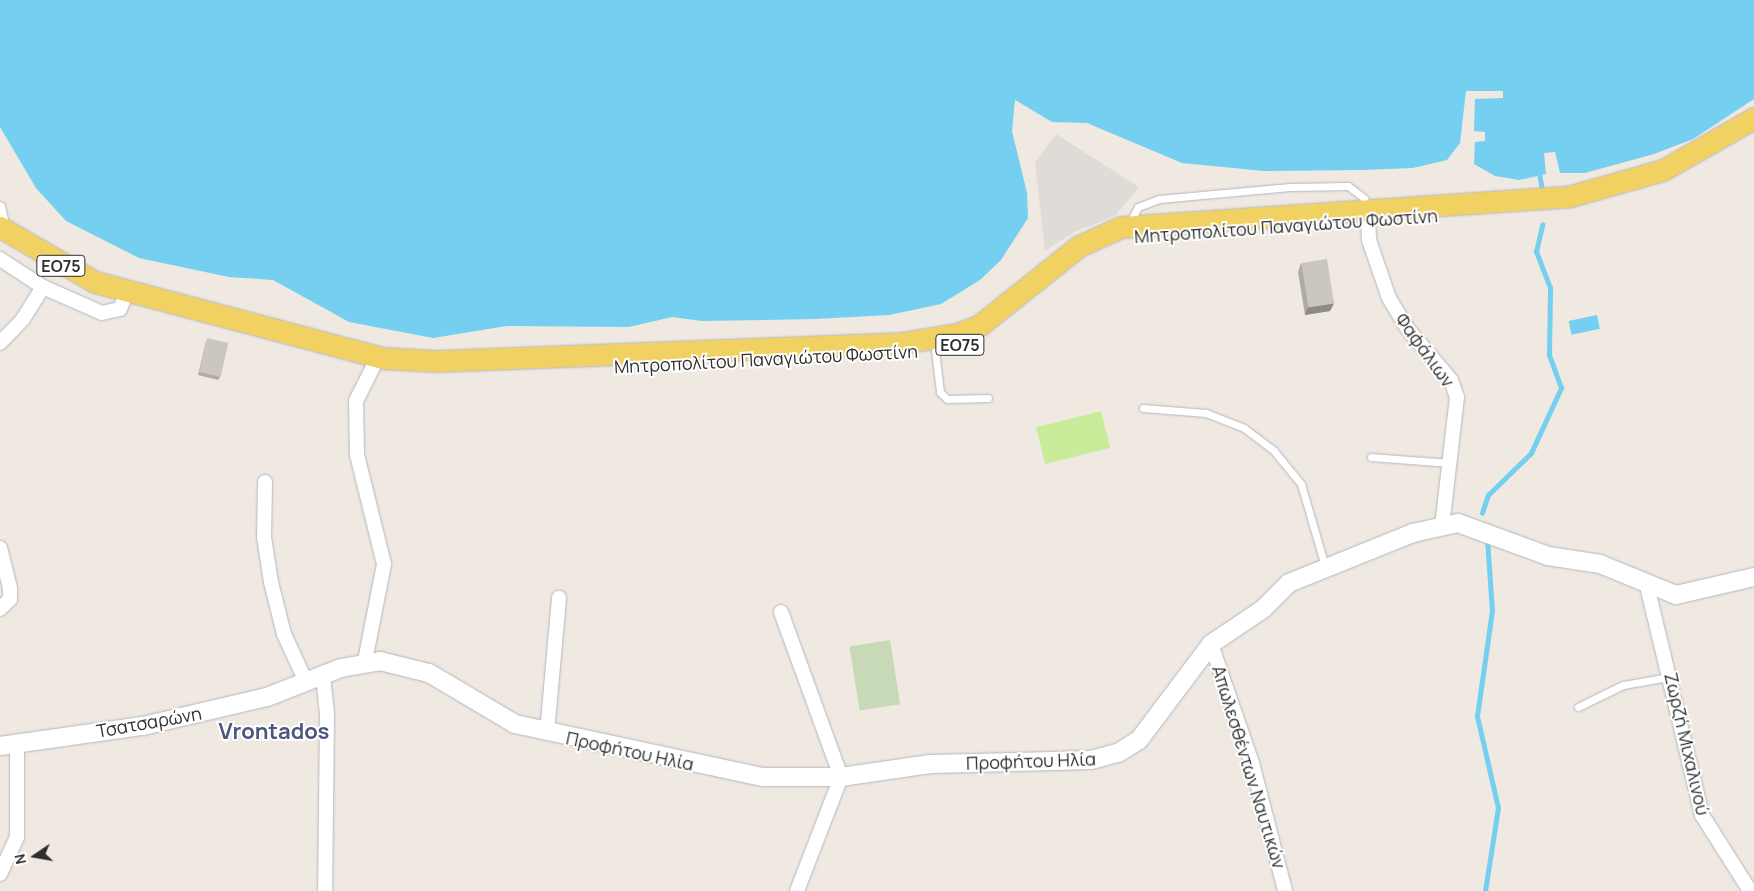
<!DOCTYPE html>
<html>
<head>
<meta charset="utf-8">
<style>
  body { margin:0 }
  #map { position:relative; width:1754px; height:891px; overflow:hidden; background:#efe9e1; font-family:Manrope,sans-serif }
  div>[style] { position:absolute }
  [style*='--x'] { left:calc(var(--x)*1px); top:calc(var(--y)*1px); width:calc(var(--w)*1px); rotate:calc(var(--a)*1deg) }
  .cemetery>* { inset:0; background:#c8d9b8; transform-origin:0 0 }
  .pitch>* { inset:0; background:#c9ec9a; transform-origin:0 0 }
  .plaza>* { inset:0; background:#dfdcd8 }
  .water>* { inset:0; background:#75cff0; transform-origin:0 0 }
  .stream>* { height:4.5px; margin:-2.25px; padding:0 2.25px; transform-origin:2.25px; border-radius:2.25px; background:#75cff0 }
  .roads { filter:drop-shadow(0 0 1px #b4b7c1) drop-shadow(0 0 1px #b4b7c1) }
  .service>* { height:7px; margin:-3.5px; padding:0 3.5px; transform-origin:3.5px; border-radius:3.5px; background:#fff }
  .pedestrian>* { height:10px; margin:-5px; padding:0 5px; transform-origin:5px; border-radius:5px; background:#fff }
  .minor>* { height:14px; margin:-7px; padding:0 7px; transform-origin:7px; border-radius:7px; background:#fff }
  .tertiary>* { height:18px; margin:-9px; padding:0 9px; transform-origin:9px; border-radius:9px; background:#fff }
  .primary>* { height:21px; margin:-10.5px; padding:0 10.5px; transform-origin:10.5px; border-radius:10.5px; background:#f2d163 }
  .wall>* { inset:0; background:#afaba4 }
  .shaded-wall>* { inset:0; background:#8e8b86 }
  .building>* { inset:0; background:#cbc7bf; transform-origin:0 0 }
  span { translate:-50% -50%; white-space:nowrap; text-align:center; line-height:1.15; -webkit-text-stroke:4px #fff; paint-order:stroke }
  .shield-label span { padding:1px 4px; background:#fff; border:1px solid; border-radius:4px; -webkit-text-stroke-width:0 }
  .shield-label { font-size:16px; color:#2e2e2e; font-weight:700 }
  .street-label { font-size:18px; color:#2e2e2e }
  .district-label { font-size:22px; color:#4d5680; font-weight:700 }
  .north { position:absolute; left:10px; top:831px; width:50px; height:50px; -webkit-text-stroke:4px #fff; paint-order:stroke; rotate:258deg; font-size:14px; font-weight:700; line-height:20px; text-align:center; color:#2e2e2e }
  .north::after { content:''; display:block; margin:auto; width:18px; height:22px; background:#2e2e2e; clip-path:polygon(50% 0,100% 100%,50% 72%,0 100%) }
</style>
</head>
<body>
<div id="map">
  <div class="cemetery">
    <div style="left:890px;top:640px;width:65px;height:41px;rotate:81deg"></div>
  </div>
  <div class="pitch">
    <div style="left:1101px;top:411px;width:38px;height:67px;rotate:76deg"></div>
  </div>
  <div class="plaza">
    <div style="clip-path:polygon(1056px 134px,1139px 187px,1115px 216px,1074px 232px,1045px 251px,1035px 163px)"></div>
  </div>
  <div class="water">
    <div style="clip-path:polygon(0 0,1754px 0,1754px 99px,1693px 139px,1654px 154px,1585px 173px,1560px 173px,1555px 152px,1544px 153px,1546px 174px,1519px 180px,1495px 176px,1474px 164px,1475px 142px,1485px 141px,1485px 132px,1474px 131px,1475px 99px,1503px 98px,1503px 91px,1466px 91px,1460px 143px,1447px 160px,1413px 168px,1363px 170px,1264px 171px,1182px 163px,1087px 123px,1052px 122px,1015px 100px,1012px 131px,1027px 193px,1028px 218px,1001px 260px,980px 280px,941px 304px,889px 315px,815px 319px,702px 321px,672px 317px,629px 327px,507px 326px,433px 338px,349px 322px,273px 280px,229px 277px,139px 258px,66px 221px,36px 188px,0 127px)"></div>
    <div style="left:1597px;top:315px;width:14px;height:29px;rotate:78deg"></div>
  </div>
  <div class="stream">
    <div style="--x:1540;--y:176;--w:11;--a:80"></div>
    <div style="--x:1482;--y:513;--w:19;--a:-72"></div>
    <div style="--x:1488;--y:495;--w:60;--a:-44.3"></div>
    <div style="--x:1531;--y:453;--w:72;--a:-65.2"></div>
    <div style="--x:1561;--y:388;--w:35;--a:-110"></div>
    <div style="--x:1549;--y:355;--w:67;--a:-89.1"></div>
    <div style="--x:1550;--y:288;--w:39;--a:-111"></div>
    <div style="--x:1536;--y:252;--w:28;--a:-77"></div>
    <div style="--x:1485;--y:891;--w:84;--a:-81.1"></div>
    <div style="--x:1498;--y:808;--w:94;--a:-102.9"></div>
    <div style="--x:1477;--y:716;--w:106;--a:-81.9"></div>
    <div style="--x:1492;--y:611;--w:71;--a:-94"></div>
  </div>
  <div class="roads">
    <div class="service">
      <div style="--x:1129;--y:224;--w:19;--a:-62"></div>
      <div style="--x:1138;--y:207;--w:22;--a:-21"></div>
      <div style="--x:1159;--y:199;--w:134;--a:-5.2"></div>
      <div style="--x:1292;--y:187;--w:56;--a:-1"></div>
      <div style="--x:1348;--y:186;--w:20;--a:37"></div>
      <div style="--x:1364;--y:198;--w:10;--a:73"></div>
      <div style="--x:935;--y:350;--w:42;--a:83.2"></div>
      <div style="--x:940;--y:392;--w:10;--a:45"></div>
      <div style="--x:947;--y:399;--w:41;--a:-1.4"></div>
      <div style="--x:1143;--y:408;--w:63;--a:4.5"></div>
      <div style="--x:1206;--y:413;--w:41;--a:21.5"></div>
      <div style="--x:1244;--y:428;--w:38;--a:37"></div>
      <div style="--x:1274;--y:451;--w:43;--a:50.7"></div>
      <div style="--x:1301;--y:484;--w:85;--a:73.7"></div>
      <div style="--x:1371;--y:457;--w:79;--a:4.3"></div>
      <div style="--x:1578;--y:707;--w:50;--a:-26.1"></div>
      <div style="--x:1623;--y:685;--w:47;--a:-9.9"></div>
    </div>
    <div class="pedestrian">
      <div style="--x:0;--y:207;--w:22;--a:77"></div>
    </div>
    <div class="minor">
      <div style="--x:1367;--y:208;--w:32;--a:86"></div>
      <div style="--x:1369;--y:240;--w:61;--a:71"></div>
      <div style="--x:1389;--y:298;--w:35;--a:59"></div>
      <div style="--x:1407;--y:328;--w:68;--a:49.8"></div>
      <div style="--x:1451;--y:380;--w:18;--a:71"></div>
      <div style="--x:1457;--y:397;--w:130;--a:96.6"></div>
      <div style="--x:0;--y:259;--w:51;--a:33.1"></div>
      <div style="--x:0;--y:343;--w:33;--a:-46"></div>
      <div style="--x:23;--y:319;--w:38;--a:-58"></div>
      <div style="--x:43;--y:287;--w:64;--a:23.8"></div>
      <div style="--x:102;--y:313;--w:18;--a:-13"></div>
      <div style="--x:120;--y:309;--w:18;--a:-68"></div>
      <div style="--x:265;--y:482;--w:55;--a:91"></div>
      <div style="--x:264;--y:537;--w:46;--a:81.2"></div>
      <div style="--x:271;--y:582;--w:54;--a:76"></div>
      <div style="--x:284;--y:634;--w:53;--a:65.4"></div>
      <div style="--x:0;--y:548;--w:41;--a:76"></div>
      <div style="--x:10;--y:588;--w:11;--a:90"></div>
      <div style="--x:10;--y:599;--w:14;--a:135"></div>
      <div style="--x:1647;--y:586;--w:236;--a:76.5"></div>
      <div style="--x:1702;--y:815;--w:90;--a:57.7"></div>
      <div style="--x:781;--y:612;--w:176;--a:70"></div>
      <div style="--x:841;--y:777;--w:122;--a:111.1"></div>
      <div style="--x:1211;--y:644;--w:126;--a:71"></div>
      <div style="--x:1252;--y:763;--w:132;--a:75.5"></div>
      <div style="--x:365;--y:661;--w:99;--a:-78.9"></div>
      <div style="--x:384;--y:564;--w:112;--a:-103.9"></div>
      <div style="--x:357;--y:455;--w:54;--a:-91.1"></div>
      <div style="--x:356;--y:401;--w:49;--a:-63.4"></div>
      <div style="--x:323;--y:676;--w:37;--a:84"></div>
      <div style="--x:327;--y:713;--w:178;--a:90.6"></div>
      <div style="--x:547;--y:733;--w:136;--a:-84.9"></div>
      <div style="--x:0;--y:874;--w:41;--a:-65.3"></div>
      <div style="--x:17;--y:837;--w:92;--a:-90"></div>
    </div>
    <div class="tertiary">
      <div style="--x:0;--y:746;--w:144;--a:-8"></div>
      <div style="--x:143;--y:726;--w:127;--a:-13.2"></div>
      <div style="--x:267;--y:697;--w:79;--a:-21.4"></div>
      <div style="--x:341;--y:668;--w:40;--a:-10"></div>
      <div style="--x:380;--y:661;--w:50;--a:13.8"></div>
      <div style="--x:429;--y:673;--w:100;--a:30.7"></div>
      <div style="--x:515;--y:724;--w:254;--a:12.1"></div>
      <div style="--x:763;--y:777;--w:78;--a:0"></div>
      <div style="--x:841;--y:777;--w:90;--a:-8.3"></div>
      <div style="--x:930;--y:764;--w:161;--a:-1.4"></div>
      <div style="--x:1091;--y:760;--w:28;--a:-15"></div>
      <div style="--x:1118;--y:753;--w:25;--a:-32"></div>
      <div style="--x:1139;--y:740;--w:120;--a:-53.1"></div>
      <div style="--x:1211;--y:644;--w:63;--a:-33.9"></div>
      <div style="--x:1263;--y:609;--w:37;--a:-45"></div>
      <div style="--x:1289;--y:583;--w:134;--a:-22"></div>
      <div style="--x:1413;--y:533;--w:46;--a:-12.5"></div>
      <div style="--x:1458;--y:523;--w:96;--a:20.1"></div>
      <div style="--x:1548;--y:556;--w:53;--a:8.7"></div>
      <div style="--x:1600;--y:564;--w:82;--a:22.2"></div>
      <div style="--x:1676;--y:595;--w:80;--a:-13"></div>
    </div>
    <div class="primary">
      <div style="--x:0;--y:227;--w:110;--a:30.1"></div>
      <div style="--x:95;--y:282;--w:297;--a:14.8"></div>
      <div style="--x:382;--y:358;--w:54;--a:3.2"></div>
      <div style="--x:436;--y:361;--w:465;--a:-2.2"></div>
      <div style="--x:901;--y:343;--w:57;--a:-9.1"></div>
      <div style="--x:957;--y:334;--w:25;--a:-21"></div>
      <div style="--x:980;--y:325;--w:127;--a:-38.6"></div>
      <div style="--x:1079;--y:246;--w:46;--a:-24.3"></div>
      <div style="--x:1121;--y:227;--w:451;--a:-3.9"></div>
      <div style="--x:1571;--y:196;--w:96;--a:-15.8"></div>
      <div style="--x:1663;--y:170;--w:105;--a:-29.7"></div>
    </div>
  </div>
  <div class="wall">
    <div style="clip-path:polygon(1301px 263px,1334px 303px,1330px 311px,1305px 315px,1298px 272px)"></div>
    <div style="clip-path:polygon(206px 341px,220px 377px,218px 380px,198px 375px)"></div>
  </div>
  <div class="shaded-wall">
    <div style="clip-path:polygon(1334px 303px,1330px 311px,1305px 315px,1308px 306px)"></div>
  </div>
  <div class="building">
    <div style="left:1327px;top:259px;width:45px;height:26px;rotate:81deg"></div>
    <div style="left:207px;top:338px;width:22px;height:35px;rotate:13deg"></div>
  </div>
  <div class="shield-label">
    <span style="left:61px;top:266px">ΕΟ75</span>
    <span style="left:960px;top:345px">ΕΟ75</span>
  </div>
  <div class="street-label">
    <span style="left:1286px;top:226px;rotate:-4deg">Μητροπολίτου Παναγιώτου Φωστίνη</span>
    <span style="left:1425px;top:350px;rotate:54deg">Φαφάλιων</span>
    <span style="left:766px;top:359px;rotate:-3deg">Μητροπολίτου Παναγιώτου Φωστίνη</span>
    <span style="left:149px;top:722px;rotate:-10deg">Τσατσαρώνη</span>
    <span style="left:1687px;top:744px;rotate:77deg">Ζωρζή Μιχαλινού</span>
    <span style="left:630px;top:751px;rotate:12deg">Προφήτου Ηλία</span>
    <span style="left:1031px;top:761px;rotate:-2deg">Προφήτου Ηλία</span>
    <span style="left:1249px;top:767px;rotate:73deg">Απωλεσθέντων Ναυτικών</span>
  </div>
  <div class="district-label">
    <span style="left:274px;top:732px">Vrontados</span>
  </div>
  <div class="north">N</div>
</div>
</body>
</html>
